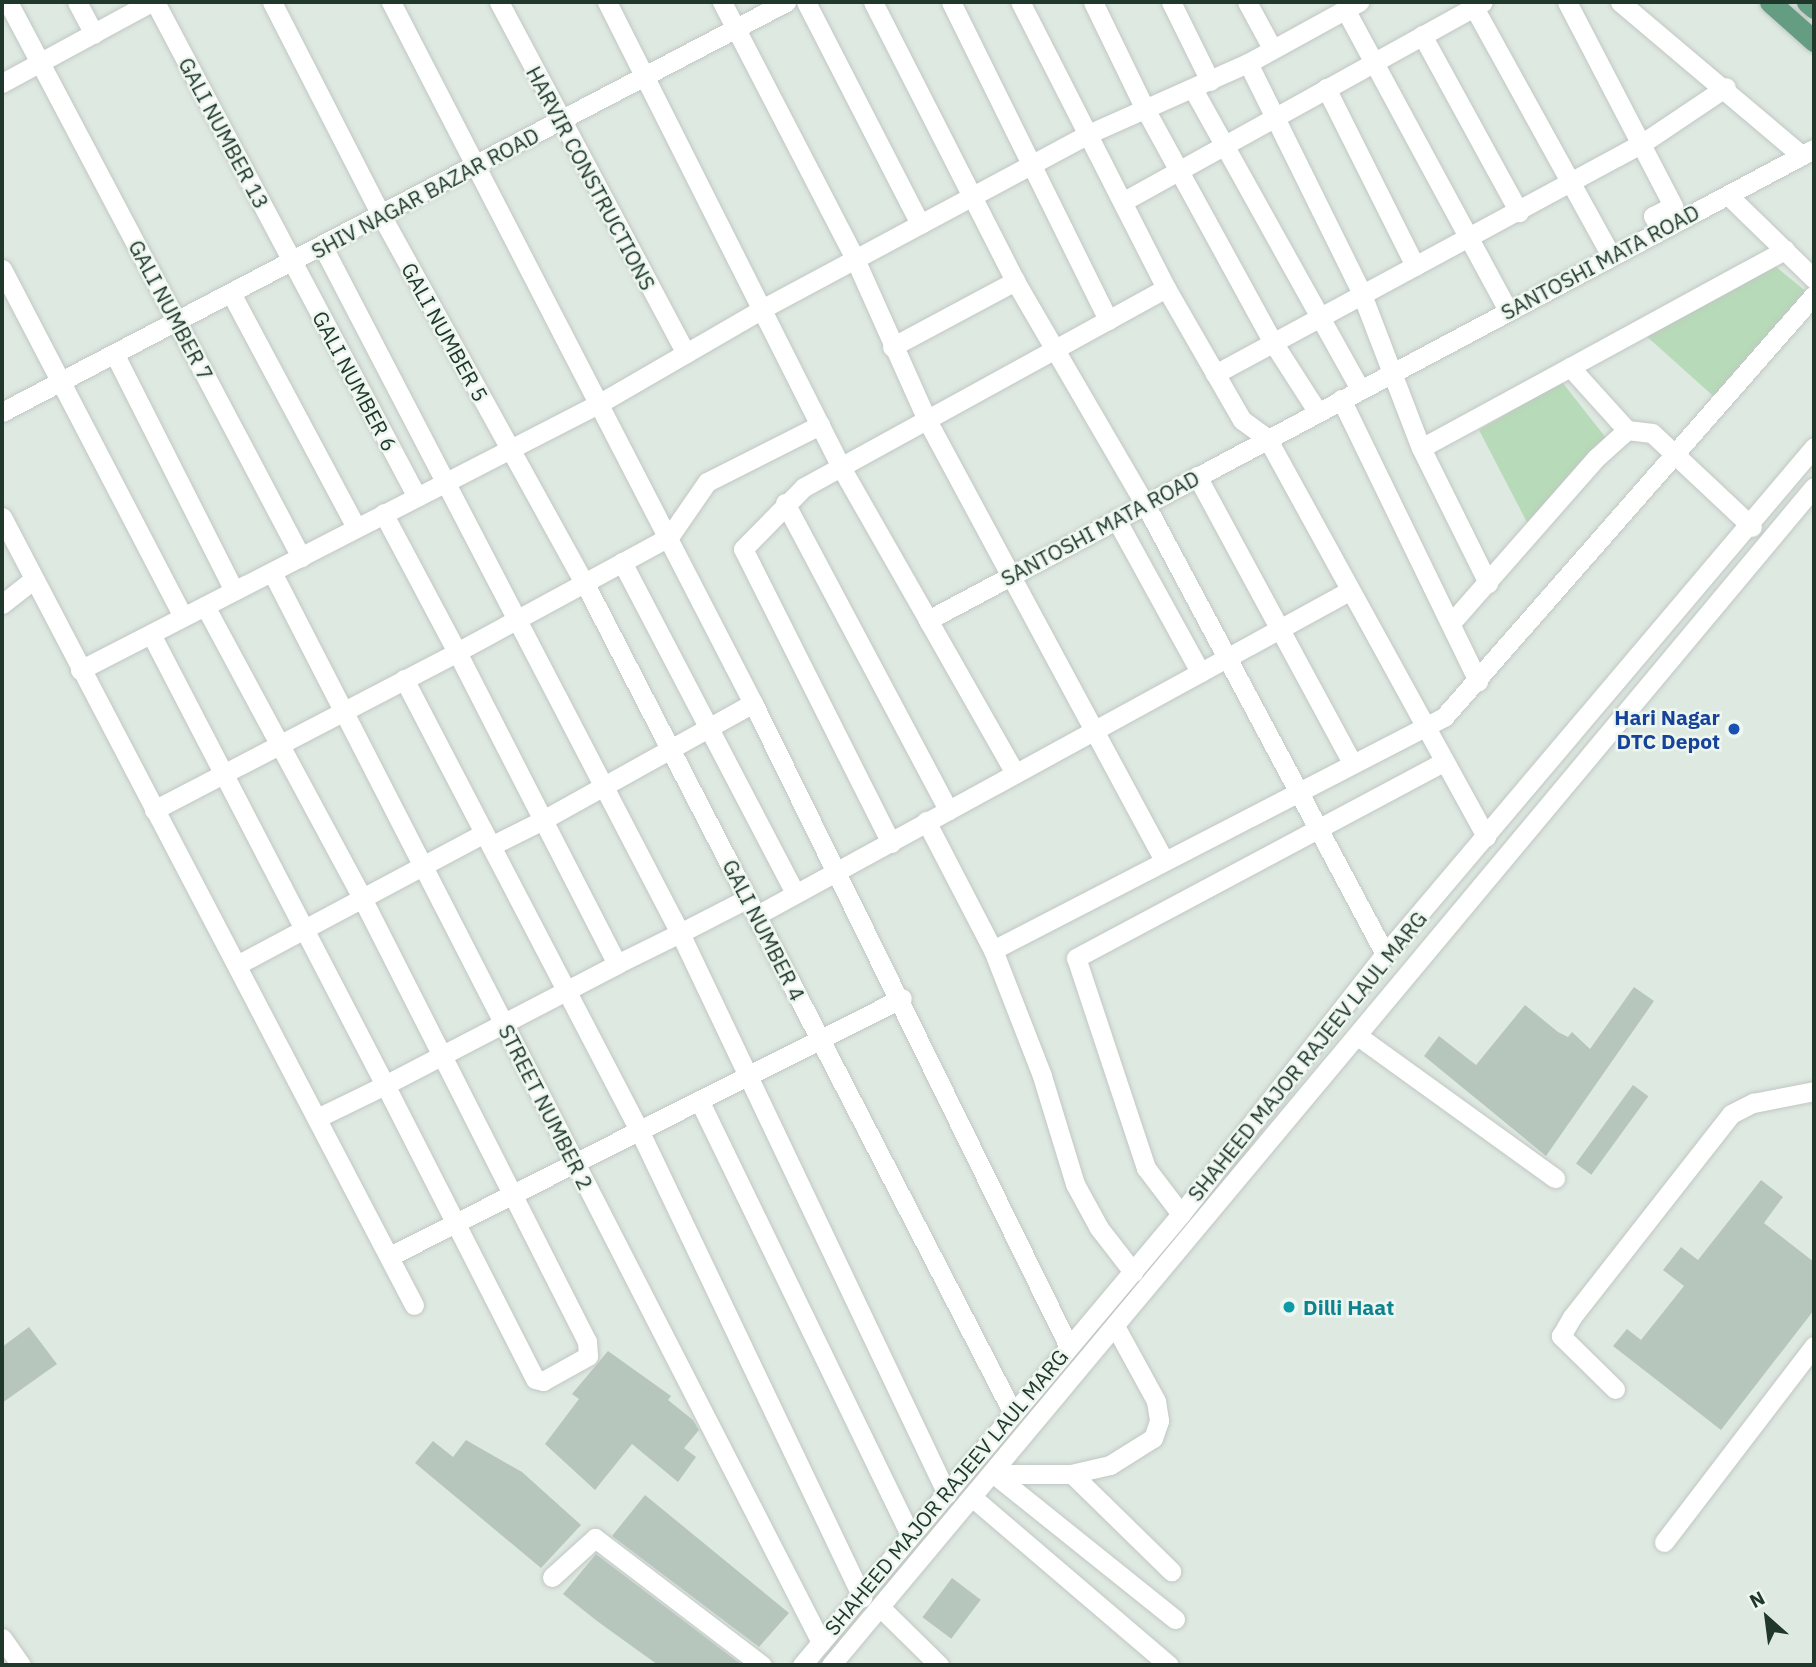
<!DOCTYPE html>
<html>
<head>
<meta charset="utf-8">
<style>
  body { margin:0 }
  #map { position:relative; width:1816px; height:1667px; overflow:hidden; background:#dee9e1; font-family:"IBM Plex Sans",sans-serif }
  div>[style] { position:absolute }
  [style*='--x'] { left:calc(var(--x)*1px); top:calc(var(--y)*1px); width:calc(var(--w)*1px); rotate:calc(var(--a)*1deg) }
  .green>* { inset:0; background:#b7dab8 }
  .building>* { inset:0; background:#b6c6bd; transform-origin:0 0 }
  .roads { filter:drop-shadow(0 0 2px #c1c7c4) drop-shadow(0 0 2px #c1c7c4) }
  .minor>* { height:19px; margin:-9.5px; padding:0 9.5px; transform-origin:9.5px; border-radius:9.5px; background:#fff }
  .major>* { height:21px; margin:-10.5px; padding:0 10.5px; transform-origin:10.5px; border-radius:10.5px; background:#649d81 }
  .dots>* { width:19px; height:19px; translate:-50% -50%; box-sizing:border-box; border:4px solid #eef6f0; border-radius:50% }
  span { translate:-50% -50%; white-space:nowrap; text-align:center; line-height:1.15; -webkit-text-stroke:5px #eef6f0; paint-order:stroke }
  .street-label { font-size:21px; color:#20382c }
  .transit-label { font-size:21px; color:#164399; font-weight:700 }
  .right { translate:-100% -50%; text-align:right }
  .culture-label { font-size:21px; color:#0d838f; font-weight:700 }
  .left { translate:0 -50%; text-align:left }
  .frame { position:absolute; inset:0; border:4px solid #20382c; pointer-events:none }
  .north { position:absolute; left:1732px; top:1583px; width:70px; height:70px; -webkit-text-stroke:5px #eef6f0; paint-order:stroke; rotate:332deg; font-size:19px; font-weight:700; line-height:28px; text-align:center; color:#20382c }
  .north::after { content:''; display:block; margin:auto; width:24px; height:32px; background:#20382c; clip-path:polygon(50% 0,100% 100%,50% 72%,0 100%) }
</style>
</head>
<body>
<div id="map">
  <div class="green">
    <div style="clip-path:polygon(1775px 266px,1814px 298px,1721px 403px,1643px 333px)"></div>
    <div style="clip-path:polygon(1562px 382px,1606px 438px,1531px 530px,1479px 430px)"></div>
  </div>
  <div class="building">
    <div style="clip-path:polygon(1634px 987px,1654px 1001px,1546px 1156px,1424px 1056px,1439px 1036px,1476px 1065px,1525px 1005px,1558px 1032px,1568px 1037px,1572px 1032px,1590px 1049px)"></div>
    <div style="left:1633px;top:1085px;width:19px;height:97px;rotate:36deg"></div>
    <div style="clip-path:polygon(1761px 1180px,1783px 1197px,1764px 1223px,1814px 1262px,1814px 1310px,1721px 1430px,1613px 1346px,1627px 1329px,1641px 1340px,1684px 1286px,1663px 1270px,1681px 1247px,1698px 1260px)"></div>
    <div style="clip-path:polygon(29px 1327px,57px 1364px,2px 1403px,2px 1347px)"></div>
    <div style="clip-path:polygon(608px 1351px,671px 1396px,668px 1400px,693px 1420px,699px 1430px,684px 1448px,696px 1457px,678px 1482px,632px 1444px,595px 1490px,545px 1444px,579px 1399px,572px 1394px)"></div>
    <div style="clip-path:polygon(466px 1440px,522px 1472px,581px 1525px,541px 1568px,415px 1463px,433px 1441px,453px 1457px)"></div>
    <div style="clip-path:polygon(645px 1495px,789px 1613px,759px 1647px,612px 1536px)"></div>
    <div style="clip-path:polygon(596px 1554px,742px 1665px,658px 1665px,597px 1621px,563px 1594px)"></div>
    <div style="left:952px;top:1578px;width:36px;height:49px;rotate:37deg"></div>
  </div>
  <div class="roads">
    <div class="minor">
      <div style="--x:8;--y:2;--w:628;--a:62.17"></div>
      <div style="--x:77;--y:2;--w:36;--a:62"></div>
      <div style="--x:155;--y:2;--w:560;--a:62.11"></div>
      <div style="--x:272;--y:2;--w:239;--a:62.9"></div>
      <div style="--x:381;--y:215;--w:419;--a:61.1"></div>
      <div style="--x:584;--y:582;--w:935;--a:62.7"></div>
      <div style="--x:391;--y:2;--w:789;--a:62.69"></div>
      <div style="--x:753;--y:703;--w:715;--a:63.86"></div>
      <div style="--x:499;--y:2;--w:398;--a:62"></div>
      <div style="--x:607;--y:2;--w:523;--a:63.29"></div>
      <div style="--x:842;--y:469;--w:174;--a:60.3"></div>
      <div style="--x:928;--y:620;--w:1003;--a:-28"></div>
      <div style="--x:722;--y:2;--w:289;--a:62.6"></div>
      <div style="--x:855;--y:259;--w:179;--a:65.9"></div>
      <div style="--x:928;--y:422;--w:498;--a:61.7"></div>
      <div style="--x:806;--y:2;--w:250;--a:62.8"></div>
      <div style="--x:873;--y:2;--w:313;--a:63"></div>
      <div style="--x:1015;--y:281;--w:258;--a:59.8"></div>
      <div style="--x:1145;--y:504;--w:510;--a:61.93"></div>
      <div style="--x:951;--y:2;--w:355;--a:63.7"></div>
      <div style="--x:1093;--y:2;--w:117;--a:64.1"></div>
      <div style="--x:1144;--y:107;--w:270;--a:61.3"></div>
      <div style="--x:1274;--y:344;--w:80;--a:57.3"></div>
      <div style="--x:1171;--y:2;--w:88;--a:63.7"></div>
      <div style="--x:1247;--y:2;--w:52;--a:61.5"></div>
      <div style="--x:1471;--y:2;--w:290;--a:61.1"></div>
      <div style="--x:1567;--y:2;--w:230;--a:62.5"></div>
      <div style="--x:1673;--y:206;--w:22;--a:153"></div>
      <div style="--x:1653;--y:216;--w:16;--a:60"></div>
      <div style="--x:1620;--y:2;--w:238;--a:40.2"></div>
      <div style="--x:1345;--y:9;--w:343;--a:61.6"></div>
      <div style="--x:1422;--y:35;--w:202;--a:61.3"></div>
      <div style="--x:1248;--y:63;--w:255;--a:63.7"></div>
      <div style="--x:1361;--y:292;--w:167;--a:69"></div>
      <div style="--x:1421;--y:448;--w:151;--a:63.6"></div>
      <div style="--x:2;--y:83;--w:170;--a:-28.5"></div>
      <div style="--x:1326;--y:88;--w:199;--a:63.4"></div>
      <div style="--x:1193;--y:89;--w:343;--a:60.9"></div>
      <div style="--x:1728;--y:195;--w:120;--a:44.3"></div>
      <div style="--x:1124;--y:201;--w:410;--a:-29"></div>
      <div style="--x:323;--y:247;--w:773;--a:62.51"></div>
      <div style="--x:680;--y:933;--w:76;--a:-27.2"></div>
      <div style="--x:2;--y:269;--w:392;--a:62.5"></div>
      <div style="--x:1166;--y:288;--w:152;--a:60.1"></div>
      <div style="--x:1242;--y:420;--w:31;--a:36"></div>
      <div style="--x:1267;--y:438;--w:455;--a:61.2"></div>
      <div style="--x:232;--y:295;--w:263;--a:61.9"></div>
      <div style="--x:892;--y:347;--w:140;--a:-28.2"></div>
      <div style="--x:115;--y:355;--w:264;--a:63.2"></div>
      <div style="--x:1570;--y:367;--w:245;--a:-28.6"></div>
      <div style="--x:1215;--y:374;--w:484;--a:-28.4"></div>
      <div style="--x:1641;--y:144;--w:102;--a:-33.8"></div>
      <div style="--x:1341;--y:399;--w:314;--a:64.1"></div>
      <div style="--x:2;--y:412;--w:885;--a:-27.61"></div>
      <div style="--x:1421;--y:448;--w:170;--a:-28.5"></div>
      <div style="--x:1570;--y:367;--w:85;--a:47.9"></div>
      <div style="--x:1197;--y:476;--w:326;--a:61.6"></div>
      <div style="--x:785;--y:503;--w:348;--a:62"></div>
      <div style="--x:2;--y:517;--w:889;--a:62.4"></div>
      <div style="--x:1116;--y:519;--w:175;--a:61.2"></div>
      <div style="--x:622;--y:562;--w:373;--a:62.4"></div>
      <div style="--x:272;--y:572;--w:1203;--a:62.84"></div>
      <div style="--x:2;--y:604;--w:39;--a:-38"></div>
      <div style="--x:205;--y:606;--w:332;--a:61.7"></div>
      <div style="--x:362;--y:898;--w:497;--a:63.1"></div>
      <div style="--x:587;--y:1341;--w:15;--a:86"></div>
      <div style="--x:588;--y:1356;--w:51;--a:150.9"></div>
      <div style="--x:543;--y:1381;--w:8;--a:-166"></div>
      <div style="--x:535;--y:1379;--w:330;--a:-117"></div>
      <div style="--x:385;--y:1085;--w:76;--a:154.1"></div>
      <div style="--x:928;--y:620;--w:176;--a:60.4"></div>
      <div style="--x:1451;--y:623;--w:220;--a:-48.7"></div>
      <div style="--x:1596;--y:458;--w:42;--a:-42.1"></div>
      <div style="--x:1627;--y:430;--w:25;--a:7"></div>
      <div style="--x:1652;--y:433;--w:137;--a:43.2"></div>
      <div style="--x:151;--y:634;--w:508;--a:62.58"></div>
      <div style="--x:385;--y:1085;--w:262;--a:-27.5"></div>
      <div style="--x:80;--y:670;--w:585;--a:-27.18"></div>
      <div style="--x:600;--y:403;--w:187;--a:-30.1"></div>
      <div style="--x:762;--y:309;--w:368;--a:-28.2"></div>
      <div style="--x:1086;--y:135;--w:177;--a:-24"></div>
      <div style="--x:1248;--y:63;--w:127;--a:-28.8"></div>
      <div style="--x:404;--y:679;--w:509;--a:62.48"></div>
      <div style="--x:639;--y:1130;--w:518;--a:64.47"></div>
      <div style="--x:753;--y:703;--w:240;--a:150.9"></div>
      <div style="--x:543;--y:820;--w:189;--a:-117.1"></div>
      <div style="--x:457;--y:652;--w:241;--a:-28.5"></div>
      <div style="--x:669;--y:537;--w:67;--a:-55.4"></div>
      <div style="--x:707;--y:482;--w:127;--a:-26.8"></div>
      <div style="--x:154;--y:810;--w:342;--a:-27.5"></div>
      <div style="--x:457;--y:652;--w:157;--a:-118"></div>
      <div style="--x:926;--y:821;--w:145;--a:62.6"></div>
      <div style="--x:993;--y:950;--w:135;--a:68.7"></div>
      <div style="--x:1042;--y:1076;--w:113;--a:73"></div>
      <div style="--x:1075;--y:1184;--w:50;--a:61.4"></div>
      <div style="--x:1099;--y:1228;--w:56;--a:52.3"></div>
      <div style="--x:891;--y:843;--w:329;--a:-116.7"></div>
      <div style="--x:743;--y:549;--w:87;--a:-45.5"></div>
      <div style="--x:804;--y:487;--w:413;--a:-28.8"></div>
      <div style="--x:1166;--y:288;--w:321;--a:-117"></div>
      <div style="--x:491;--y:846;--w:58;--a:-26.6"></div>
      <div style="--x:543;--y:820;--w:162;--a:62.8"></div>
      <div style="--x:617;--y:964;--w:70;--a:-26.2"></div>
      <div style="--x:680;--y:933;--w:621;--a:64.55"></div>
      <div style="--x:757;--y:915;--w:675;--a:-28.69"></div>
      <div style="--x:993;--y:950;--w:508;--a:-27.32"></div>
      <div style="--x:1444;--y:717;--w:561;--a:-48.76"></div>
      <div style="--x:237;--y:965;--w:280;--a:-28.1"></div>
      <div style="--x:1358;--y:1036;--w:243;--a:35.8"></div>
      <div style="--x:699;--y:1100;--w:483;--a:64.1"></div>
      <div style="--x:1181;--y:1214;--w:58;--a:-127.3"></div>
      <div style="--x:1146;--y:1168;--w:221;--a:-108.4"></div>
      <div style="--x:1076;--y:958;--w:416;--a:-28.1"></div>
      <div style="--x:390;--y:1256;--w:573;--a:-26.74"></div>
      <div style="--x:1115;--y:1326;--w:85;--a:61.3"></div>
      <div style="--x:1156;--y:1401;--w:20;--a:81"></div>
      <div style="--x:1159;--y:1421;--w:18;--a:109"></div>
      <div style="--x:1153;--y:1438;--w:51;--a:147.9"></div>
      <div style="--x:1110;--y:1465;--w:39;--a:167"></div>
      <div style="--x:1072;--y:1474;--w:78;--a:180"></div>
      <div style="--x:994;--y:1474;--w:232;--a:38.7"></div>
      <div style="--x:1615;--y:1389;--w:76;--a:-135.5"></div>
      <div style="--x:1561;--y:1336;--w:22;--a:-60"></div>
      <div style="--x:1572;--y:1317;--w:258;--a:-51.9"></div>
      <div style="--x:1731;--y:1114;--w:25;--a:-27"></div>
      <div style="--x:1753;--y:1103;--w:62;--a:-11.1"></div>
      <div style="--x:1072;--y:1474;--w:139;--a:44.4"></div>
      <div style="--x:972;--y:1497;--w:259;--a:40.5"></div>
      <div style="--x:1664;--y:1542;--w:247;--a:-52.6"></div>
      <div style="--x:552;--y:1577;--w:58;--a:-42.2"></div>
      <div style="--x:595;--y:1538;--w:210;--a:37.3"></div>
      <div style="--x:880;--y:1607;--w:83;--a:44.5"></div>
      <div style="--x:2;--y:1638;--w:33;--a:55"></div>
      <div style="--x:802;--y:1665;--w:589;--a:-49.96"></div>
      <div style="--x:1181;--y:1214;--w:330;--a:-51.9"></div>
      <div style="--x:1385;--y:954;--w:664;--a:-49.76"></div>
      <div style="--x:831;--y:1665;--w:1534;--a:-50.16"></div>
    </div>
    <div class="major">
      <div style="--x:1770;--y:2;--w:59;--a:41.6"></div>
      <div style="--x:1807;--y:2;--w:9;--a:41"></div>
    </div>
  </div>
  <div class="dots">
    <div style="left:1734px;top:729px;background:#1a4fb4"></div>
    <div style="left:1289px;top:1307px;background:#0f9aa8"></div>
  </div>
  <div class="street-label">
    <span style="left:224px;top:133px;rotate:62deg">GALI NUMBER 13</span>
    <span style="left:591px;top:178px;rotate:62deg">HARVIR CONSTRUCTIONS</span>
    <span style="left:425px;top:193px;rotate:-28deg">SHIV NAGAR BAZAR ROAD</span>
    <span style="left:1600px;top:262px;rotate:-28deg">SANTOSHI MATA ROAD</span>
    <span style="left:171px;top:310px;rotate:62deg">GALI NUMBER 7</span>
    <span style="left:445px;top:332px;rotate:61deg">GALI NUMBER 5</span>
    <span style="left:355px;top:381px;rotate:62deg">GALI NUMBER 6</span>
    <span style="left:1100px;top:528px;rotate:-28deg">SANTOSHI MATA ROAD</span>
    <span style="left:764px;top:930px;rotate:63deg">GALI NUMBER 4</span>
    <span style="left:1307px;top:1056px;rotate:-51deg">SHAHEED MAJOR RAJEEV LAUL MARG</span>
    <span style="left:546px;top:1107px;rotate:63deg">STREET NUMBER 2</span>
    <span style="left:946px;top:1492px;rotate:-50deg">SHAHEED MAJOR RAJEEV LAUL MARG</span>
  </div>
  <div class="transit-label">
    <span class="right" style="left:1720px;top:729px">Hari Nagar<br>DTC Depot</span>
  </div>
  <div class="culture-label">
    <span class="left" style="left:1303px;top:1307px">Dilli Haat</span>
  </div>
  <div class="frame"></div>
  <div class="north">N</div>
</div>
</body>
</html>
